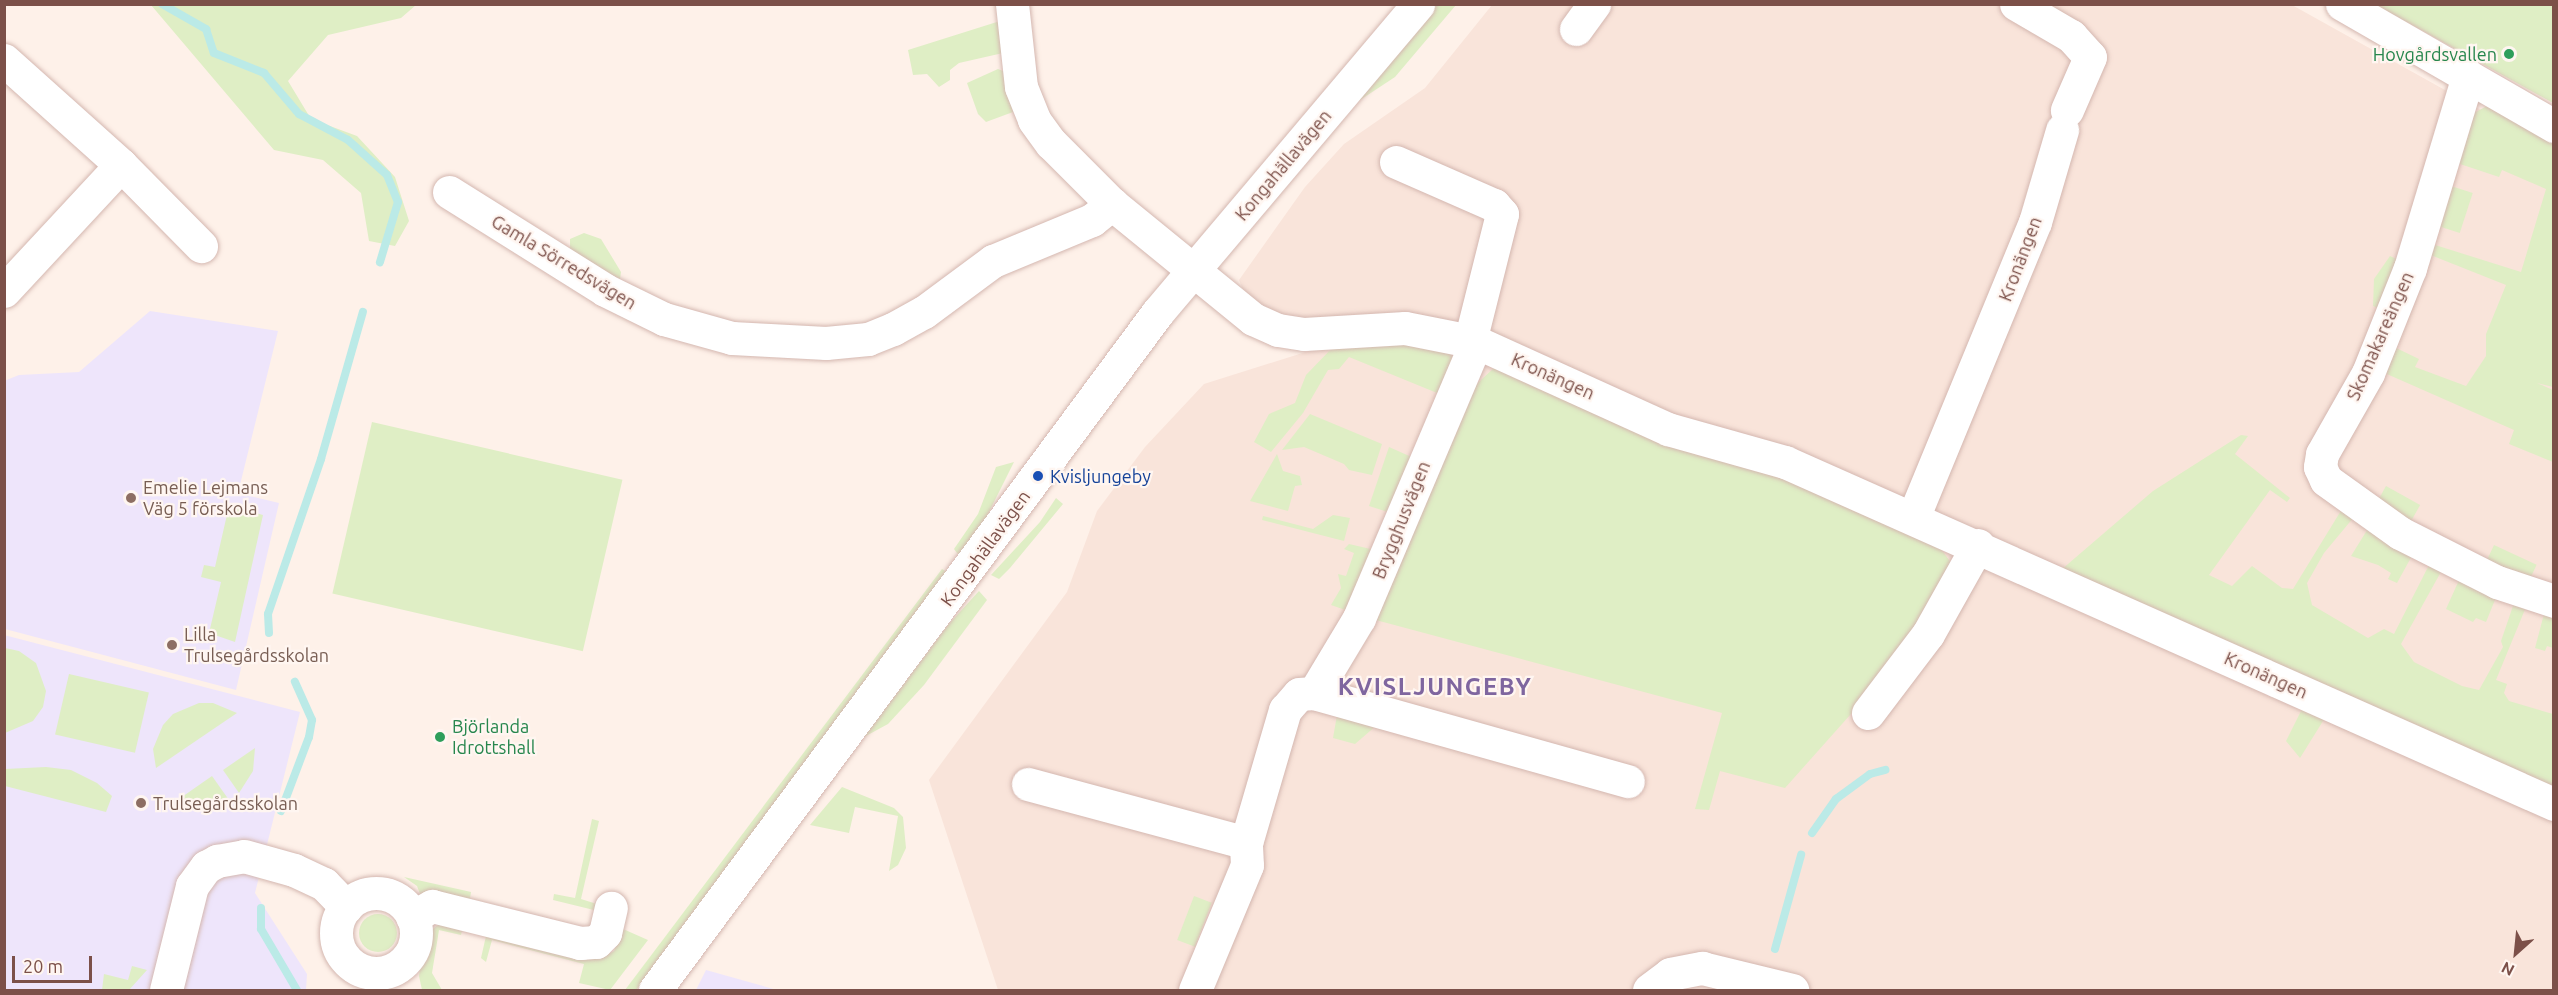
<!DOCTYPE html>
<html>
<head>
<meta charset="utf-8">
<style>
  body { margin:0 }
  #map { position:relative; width:2558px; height:995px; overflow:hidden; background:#fef1e9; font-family:Ubuntu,sans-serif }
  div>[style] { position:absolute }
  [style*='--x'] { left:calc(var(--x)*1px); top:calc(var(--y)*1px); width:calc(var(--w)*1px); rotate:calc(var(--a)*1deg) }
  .residential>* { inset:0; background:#f9e4da }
  .education>* { inset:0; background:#eee5fb }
  .green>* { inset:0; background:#dfeec5; transform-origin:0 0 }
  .round { border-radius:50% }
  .stream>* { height:8px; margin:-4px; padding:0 4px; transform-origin:4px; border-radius:4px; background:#bbeae7 }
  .roads { filter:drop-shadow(0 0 2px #d4b7b0) drop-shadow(0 0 2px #d4b7b0) }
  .minor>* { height:33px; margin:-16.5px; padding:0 16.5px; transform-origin:16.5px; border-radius:16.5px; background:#fff }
  .minor>.ring { margin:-16.5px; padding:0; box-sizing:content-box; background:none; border:33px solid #fff; border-radius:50% }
  .dots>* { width:16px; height:16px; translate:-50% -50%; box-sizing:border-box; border:3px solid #fff6f1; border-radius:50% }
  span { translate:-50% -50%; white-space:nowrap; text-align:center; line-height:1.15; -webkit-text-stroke:4.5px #fff6f1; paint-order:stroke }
  .leisure-label { font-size:18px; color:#27864d }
  .right { translate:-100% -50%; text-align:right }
  .left { translate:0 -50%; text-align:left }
  .street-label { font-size:18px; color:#7c5049 }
  .transit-label { font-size:18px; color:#164399 }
  .education-label { font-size:18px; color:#785e54 }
  .district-label { font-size:24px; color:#7f669f; font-weight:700; letter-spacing:1.5px }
  .frame { position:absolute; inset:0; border:6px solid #7c5049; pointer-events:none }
  .north { position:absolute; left:2486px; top:923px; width:60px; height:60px; -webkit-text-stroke:4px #fff6f1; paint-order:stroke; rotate:207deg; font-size:16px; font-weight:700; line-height:24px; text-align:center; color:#7c5049 }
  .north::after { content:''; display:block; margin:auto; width:21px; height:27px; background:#7c5049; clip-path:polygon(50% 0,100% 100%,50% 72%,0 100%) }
  .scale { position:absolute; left:12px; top:956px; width:80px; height:27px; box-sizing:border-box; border:3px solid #7c5049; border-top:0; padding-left:8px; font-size:18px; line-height:21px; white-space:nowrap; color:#7c5049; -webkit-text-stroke:4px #fff6f1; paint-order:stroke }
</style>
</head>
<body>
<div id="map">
  <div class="residential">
    <div style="clip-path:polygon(1492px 5px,2292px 5px,2553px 150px,2553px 990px,998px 990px,929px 780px,1067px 592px,1097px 511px,1145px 447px,1204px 384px,1328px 345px,1246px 297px,1239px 280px,1305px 187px,1344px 144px,1425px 88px)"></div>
  </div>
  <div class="education">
    <div style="clip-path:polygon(150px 311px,278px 331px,238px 493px,279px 503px,236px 690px,5px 629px,4px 381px,19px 375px,79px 372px)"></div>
    <div style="clip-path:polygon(4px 635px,300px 712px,255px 893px,307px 974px,306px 990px,5px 990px)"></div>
    <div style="clip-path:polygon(706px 970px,777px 990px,696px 990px)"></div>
  </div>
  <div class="green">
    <div style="clip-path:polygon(151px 5px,416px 5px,401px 18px,328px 35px,288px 81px,311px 119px,357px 136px,395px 177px,409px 221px,395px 246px,369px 241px,361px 193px,323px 160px,274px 150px)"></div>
    <div style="clip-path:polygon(1435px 5px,1456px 5px,1395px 77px,1354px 104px)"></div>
    <div style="clip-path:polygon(2376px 5px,2553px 5px,2553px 103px)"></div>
    <div style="clip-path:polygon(1000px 21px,1003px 53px,959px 63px,950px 70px,950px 80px,939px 87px,927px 74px,913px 75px,908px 50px)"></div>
    <div style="clip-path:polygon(998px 69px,1003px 71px,1013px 112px,986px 122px,978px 114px,967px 83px)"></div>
    <div style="clip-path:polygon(2487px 106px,2553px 141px,2553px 387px,2537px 383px,2553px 390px,2553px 462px,2509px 444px,2514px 430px,2380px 371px,2392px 346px,2419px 359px,2415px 367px,2466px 386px,2486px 356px,2486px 334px,2506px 285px,2428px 254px,2432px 244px,2521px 272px,2546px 189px,2502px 170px,2499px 177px,2457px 163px,2470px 115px)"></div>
    <div style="left:2448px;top:185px;width:26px;height:42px;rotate:18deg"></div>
    <div style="clip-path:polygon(584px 233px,601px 239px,621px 272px,620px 279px,570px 253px,570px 239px)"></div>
    <div style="clip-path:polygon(2390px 256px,2405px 263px,2385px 311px,2373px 306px,2374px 279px)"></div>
    <div style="clip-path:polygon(1408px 336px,1456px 355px,1442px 395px,1349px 357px,1339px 369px,1328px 370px,1303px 413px,1271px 452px,1254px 442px,1269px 414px,1295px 403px,1306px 375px,1333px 347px)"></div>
    <div style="clip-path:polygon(1497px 365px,1930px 534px,1952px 564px,1891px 669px,1785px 788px,1720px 771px,1709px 810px,1695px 809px,1722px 713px,1372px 619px,1464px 396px)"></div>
    <div style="clip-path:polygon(1310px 414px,1382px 444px,1372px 475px,1349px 470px,1344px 464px,1304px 447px,1282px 450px)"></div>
    <div style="left:372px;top:422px;width:257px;height:176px;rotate:13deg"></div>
    <div style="clip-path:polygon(2241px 435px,2248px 436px,2235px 454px,2290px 498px,2287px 502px,2270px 490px,2209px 575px,2232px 586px,2252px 566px,2282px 588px,2293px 589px,2342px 509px,2354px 517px,2324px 553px,2307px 583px,2312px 605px,2368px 638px,2384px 629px,2394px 634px,2430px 563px,2442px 570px,2401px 644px,2414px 662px,2462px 686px,2479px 690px,2503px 647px,2501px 641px,2514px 603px,2526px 607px,2496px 680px,2507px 684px,2504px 693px,2509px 701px,2553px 714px,2553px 798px,2054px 576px,2153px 491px)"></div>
    <div style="clip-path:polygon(1389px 447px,1416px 459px,1394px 514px,1369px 506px)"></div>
    <div style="clip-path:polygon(1277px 454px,1283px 471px,1300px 476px,1302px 485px,1295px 486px,1288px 511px,1250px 501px)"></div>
    <div style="clip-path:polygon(1014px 462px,983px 524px,960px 555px,957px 553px,954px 549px,978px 514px,996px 467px)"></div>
    <div style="left:2386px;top:486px;width:39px;height:27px;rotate:29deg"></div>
    <div style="clip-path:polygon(1056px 498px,1063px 504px,1010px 568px,999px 579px,991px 575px,1040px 522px)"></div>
    <div style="clip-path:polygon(229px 506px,263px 515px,235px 642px,209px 633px,221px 582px,201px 577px,204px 565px,215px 567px)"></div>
    <div style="clip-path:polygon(1333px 515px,1350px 518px,1344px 541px,1262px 520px,1263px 516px,1313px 529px)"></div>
    <div style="clip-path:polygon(2369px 527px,2413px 554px,2397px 583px,2388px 579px,2391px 573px,2378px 565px,2351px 556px)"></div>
    <div style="clip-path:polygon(1349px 544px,1375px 550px,1351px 612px,1331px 605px,1341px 588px,1338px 574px,1346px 576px,1354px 553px,1344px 549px)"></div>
    <div style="left:2494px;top:545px;width:47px;height:27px;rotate:25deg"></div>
    <div style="clip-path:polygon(942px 569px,947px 572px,653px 971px,636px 990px,625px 990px)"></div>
    <div style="clip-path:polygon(2460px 578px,2497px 595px,2486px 622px,2476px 618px,2473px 622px,2446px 609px)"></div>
    <div style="clip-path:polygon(979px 591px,987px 600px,924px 685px,888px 724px,864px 737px,948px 625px)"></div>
    <div style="clip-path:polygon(2544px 614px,2553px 616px,2553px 648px,2547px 646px,2545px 651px,2535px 648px)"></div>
    <div style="clip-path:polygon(5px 648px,19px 651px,36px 663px,46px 691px,43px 707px,33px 721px,5px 733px)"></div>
    <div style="left:69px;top:674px;width:82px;height:62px;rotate:13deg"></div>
    <div style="clip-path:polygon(2306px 701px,2328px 713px,2300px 758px,2286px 741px)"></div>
    <div style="clip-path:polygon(199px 703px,213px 703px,237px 713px,156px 768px,153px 749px,163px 725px,173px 714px)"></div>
    <div style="clip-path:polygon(1337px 715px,1377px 725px,1355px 744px,1333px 738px)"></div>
    <div style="clip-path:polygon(255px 748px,253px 771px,239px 793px,223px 770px)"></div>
    <div style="clip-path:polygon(46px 767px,71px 770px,97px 783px,112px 796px,106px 812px,5px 786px,5px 769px)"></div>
    <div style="clip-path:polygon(212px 776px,229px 800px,210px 805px,179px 799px)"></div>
    <div style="clip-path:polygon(842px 787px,894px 808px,903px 817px,906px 848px,898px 865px,889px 871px,898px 816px,855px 807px,849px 833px,810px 825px)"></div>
    <div style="clip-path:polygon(592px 819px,599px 821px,581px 899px,600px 905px,598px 911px,553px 900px,554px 894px,575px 898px)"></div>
    <div style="clip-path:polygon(404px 877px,471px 892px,469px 905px,420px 894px,417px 886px)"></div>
    <div style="left:1194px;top:896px;width:19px;height:47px;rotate:21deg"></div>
    <div class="round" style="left:359px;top:914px;width:38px;height:38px"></div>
    <div style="clip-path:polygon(442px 922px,462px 931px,461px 935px,439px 930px,432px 973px,442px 990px,422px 990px,419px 976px,423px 946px,430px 931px)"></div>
    <div style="clip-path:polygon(623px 929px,648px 940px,610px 990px,579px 983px,584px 964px,492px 940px,486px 962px,481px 958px,486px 936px,603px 957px,614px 951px)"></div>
    <div style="clip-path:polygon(132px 966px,147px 970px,129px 990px,102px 990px,104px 974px,128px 980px)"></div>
  </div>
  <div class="stream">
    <div style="--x:162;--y:4;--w:51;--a:29.6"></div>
    <div style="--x:206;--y:29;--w:25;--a:72"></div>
    <div style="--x:214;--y:53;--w:54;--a:21.8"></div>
    <div style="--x:264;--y:73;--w:54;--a:49.5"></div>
    <div style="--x:299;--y:114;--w:55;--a:28"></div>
    <div style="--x:348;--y:140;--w:52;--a:41.9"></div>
    <div style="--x:387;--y:175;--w:29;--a:68"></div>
    <div style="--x:398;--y:202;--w:63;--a:106.7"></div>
    <div style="--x:269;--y:633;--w:19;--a:-93"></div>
    <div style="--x:268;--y:614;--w:164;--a:-71.1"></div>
    <div style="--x:321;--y:459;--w:153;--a:-74.1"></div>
    <div style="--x:281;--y:811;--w:79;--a:-69.3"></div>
    <div style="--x:309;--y:737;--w:17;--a:-80"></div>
    <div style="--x:312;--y:720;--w:42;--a:-114.1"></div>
    <div style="--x:1812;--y:833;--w:42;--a:-54.8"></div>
    <div style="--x:1836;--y:799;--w:42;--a:-36.3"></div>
    <div style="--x:1870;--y:774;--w:16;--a:-15"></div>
    <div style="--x:261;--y:908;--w:21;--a:90"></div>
    <div style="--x:261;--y:929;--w:71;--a:59.5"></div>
    <div style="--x:1775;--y:949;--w:98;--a:-74.5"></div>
  </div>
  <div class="roads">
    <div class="minor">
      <div style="--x:1012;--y:4;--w:83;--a:83.8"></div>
      <div style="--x:1021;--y:87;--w:35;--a:68"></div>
      <div style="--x:1034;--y:120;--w:29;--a:54"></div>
      <div style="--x:1051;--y:143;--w:86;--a:45"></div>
      <div style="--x:1112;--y:204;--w:182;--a:39.2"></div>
      <div style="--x:1253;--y:319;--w:27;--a:24"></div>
      <div style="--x:1278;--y:330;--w:26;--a:9"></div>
      <div style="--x:1304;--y:334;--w:101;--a:-3.4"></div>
      <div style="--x:1405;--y:328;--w:72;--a:11.2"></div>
      <div style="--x:1476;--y:342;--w:211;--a:24.4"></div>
      <div style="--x:1668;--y:429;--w:122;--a:15.8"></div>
      <div style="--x:1785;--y:462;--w:842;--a:23.98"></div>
      <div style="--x:2016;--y:4;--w:64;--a:30.2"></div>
      <div style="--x:2071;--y:36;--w:28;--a:48"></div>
      <div style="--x:2090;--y:57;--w:58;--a:113.5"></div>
      <div style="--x:2342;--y:4;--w:245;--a:29.9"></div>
      <div style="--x:1576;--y:29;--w:31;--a:-54"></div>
      <div style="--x:4;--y:60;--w:157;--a:41.9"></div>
      <div style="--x:121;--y:165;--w:172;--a:132.9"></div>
      <div style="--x:2468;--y:76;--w:201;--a:106.8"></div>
      <div style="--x:2410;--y:268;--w:113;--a:111.8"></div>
      <div style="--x:2368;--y:373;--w:93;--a:119.6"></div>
      <div style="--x:2322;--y:454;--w:13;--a:99"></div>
      <div style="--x:2320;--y:467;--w:14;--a:65"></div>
      <div style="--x:2326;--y:480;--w:91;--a:35.6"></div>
      <div style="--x:2400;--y:533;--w:109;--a:26.8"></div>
      <div style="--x:2497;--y:582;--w:60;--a:18.4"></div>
      <div style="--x:1396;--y:162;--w:107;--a:23.7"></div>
      <div style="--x:1494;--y:205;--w:12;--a:48"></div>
      <div style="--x:1502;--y:214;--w:131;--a:104.1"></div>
      <div style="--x:121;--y:165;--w:114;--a:45.4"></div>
      <div style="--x:449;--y:192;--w:184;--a:32.1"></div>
      <div style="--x:605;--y:290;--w:66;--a:26.2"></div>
      <div style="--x:664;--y:319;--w:71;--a:15.6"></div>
      <div style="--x:732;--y:338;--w:94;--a:3"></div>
      <div style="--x:826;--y:343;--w:42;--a:-5.4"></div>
      <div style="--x:868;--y:339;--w:27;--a:-22"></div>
      <div style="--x:893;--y:329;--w:35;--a:-29"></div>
      <div style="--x:924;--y:312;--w:86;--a:-36.5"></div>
      <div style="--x:993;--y:261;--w:107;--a:-22.5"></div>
      <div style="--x:1092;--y:220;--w:26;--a:-39"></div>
      <div style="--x:1913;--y:518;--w:320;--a:-67.6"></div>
      <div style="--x:2035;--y:222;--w:96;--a:-73.6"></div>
      <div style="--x:1314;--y:693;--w:326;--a:15.7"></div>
      <div style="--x:1868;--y:713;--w:99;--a:-52.8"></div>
      <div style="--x:1928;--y:634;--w:102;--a:-60.7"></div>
      <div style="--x:1028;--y:784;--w:226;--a:15.1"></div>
      <div class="ring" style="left:336px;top:893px;width:47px;height:47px"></div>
      <div style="--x:412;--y:917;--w:23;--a:-29"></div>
      <div style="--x:432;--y:906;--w:153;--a:14"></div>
      <div style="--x:580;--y:943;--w:16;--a:-4"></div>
      <div style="--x:596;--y:942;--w:13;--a:-45"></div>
      <div style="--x:605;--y:933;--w:26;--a:-77"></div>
      <div style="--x:166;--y:990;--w:107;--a:-76"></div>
      <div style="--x:192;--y:886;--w:24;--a:-54"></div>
      <div style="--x:206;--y:867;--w:13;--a:-29"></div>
      <div style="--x:217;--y:861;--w:27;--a:-10"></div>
      <div style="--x:244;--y:856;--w:52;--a:15.6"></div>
      <div style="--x:294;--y:870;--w:33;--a:25"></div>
      <div style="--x:324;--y:884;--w:32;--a:46"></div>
      <div style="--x:655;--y:990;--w:844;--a:-53.43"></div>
      <div style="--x:1158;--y:312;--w:403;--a:-49.8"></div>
      <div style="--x:1195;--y:990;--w:135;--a:-67.4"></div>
      <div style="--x:1247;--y:865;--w:22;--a:-93"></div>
      <div style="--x:1246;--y:843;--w:139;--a:-73.7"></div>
      <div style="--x:1285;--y:710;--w:21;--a:-49"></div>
      <div style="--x:1299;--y:694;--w:15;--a:-4"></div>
      <div style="--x:1314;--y:693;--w:87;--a:-59"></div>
      <div style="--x:1359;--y:618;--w:300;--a:-67"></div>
      <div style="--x:1649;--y:990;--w:26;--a:-37"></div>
      <div style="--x:1670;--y:974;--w:33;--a:-11"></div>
      <div style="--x:1702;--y:968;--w:93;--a:13.7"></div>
    </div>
  </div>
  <div class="dots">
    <div style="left:2509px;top:54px;background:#2e9e5b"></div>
    <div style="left:1038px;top:476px;background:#1a4fb4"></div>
    <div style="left:131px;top:498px;background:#8d6e63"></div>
    <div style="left:172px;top:645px;background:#8d6e63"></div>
    <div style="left:440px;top:737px;background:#2e9e5b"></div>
    <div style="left:141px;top:803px;background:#8d6e63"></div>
  </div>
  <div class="leisure-label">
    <span class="right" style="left:2497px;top:54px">Hovgårdsvallen</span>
    <span class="left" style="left:452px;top:737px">Björlanda<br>Idrottshall</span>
  </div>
  <div class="street-label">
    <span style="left:1283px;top:165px;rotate:-50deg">Kongahällavägen</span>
    <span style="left:2020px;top:259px;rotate:-69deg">Kronängen</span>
    <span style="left:564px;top:262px;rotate:31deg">Gamla Sörredsvägen</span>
    <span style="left:2380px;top:336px;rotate:-66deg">Skomakareängen</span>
    <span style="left:1553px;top:376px;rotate:24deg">Kronängen</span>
    <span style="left:1401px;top:520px;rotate:-68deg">Brygghusvägen</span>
    <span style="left:985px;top:548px;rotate:-54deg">Kongahällavägen</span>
    <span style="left:2266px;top:675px;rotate:24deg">Kronängen</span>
  </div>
  <div class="transit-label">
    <span class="left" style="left:1050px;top:476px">Kvisljungeby</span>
  </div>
  <div class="education-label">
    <span class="left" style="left:143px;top:498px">Emelie Lejmans<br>Väg 5 förskola</span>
    <span class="left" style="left:184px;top:645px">Lilla<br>Trulsegårdsskolan</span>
    <span class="left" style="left:153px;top:803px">Trulsegårdsskolan</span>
  </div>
  <div class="district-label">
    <span style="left:1435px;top:687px">KVISLJUNGEBY</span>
  </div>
  <div class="frame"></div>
  <div class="north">N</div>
  <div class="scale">20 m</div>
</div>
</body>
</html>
